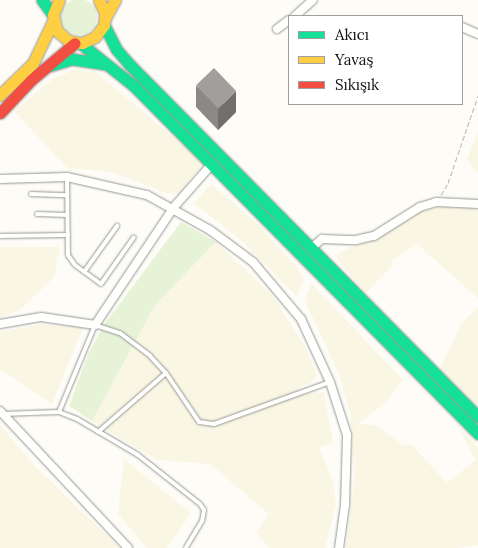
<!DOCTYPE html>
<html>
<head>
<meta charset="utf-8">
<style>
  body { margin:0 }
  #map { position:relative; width:478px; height:548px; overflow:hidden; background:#fdfcf7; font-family:Lora,serif }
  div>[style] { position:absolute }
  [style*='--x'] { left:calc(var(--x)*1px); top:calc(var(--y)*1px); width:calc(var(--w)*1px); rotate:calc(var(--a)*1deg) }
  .farmland>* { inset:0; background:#f9f7e4 }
  .green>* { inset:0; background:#e7f3d7 }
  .round { border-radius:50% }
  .path>* { height:1px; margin-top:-0.5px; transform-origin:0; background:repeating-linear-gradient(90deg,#b9b9b8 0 5px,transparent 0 7.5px) }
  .roads { filter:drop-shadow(0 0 1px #979795) drop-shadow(0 0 1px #979795) }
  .lane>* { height:4px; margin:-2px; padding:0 2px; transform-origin:2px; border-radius:2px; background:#fffffe }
  .street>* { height:8px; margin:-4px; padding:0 4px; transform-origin:4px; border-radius:4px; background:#fffffe }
  .fast>* { height:11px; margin:-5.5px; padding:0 5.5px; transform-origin:5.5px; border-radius:5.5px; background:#16e098 }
  .slow>* { height:11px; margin:-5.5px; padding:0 5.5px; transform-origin:5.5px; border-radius:5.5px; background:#ffcf43 }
  .jam>* { height:11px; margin:-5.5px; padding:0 5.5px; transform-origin:5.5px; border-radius:5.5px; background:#f24e42 }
  .wall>* { inset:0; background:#8a8986 }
  .shaded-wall>* { inset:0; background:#716f6d }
  .building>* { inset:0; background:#a19f9c; transform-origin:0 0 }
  span { translate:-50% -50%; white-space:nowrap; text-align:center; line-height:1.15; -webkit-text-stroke:5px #fff; paint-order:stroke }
  .legend { position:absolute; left:288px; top:15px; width:175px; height:90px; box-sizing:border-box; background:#fff; border:1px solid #a0a0a0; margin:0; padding:6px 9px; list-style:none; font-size:15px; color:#111 }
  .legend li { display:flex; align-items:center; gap:10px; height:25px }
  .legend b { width:25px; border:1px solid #a0a0a0 }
</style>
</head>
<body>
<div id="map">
  <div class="farmland">
    <div style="clip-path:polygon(76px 69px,97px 73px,204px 163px,178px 194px,167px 193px,110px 172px,67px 168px,14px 111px,54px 78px)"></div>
    <div style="clip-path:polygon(478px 132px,478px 173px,467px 160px)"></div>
    <div style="clip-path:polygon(211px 184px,258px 224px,299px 270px,304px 279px,297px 297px,243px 242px,194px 203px)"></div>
    <div style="clip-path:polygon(443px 205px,478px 209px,478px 298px,417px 244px,392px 261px,393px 265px,366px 293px,335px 257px,342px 251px,374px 239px,416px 212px)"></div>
    <div style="clip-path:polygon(216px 242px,272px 295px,306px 348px,317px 376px,310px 383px,298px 388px,300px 395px,324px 392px,333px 443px,319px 447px,333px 481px,336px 504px,325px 548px,270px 548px,256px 533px,269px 514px,210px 464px,157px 460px,92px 421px,155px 305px)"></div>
    <div style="clip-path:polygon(0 247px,60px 247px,54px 277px,20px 310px,0 317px)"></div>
    <div style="clip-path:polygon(311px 283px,403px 380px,386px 402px,358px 424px,375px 425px,403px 445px,412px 445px,447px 483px,476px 460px,456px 423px,478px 448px,478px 545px,458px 548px,346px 548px,355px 475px,350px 414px,340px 376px,305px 301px)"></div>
    <div style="clip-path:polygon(478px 307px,478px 407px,440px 370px,461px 324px)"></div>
    <div style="clip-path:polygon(43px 324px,83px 328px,52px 404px,0 369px,0 332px)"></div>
    <div style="clip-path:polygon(0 425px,35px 466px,120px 548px,0 548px)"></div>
    <div style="clip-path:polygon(124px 459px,191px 513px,167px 548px,147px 548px,118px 514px)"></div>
  </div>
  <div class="green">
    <div class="round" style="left:61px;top:-1px;width:36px;height:36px"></div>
    <div style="clip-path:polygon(181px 222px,216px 242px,155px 305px,92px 421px,69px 406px,88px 355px,103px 326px)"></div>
  </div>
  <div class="path">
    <div style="--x:441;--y:195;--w:14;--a:-60"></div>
    <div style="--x:448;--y:183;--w:92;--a:-71"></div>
  </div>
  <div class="roads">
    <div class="lane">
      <div style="--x:67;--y:177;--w:78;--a:89.3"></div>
      <div style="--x:68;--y:255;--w:12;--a:55"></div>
      <div style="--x:75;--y:265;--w:32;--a:36"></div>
      <div style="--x:101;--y:284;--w:57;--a:-54.9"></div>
      <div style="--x:31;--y:194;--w:36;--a:2"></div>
      <div style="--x:37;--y:214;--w:30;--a:2"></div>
      <div style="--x:0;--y:236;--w:68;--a:-0.8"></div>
      <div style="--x:84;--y:272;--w:57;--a:-54.3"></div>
      <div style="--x:59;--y:412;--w:94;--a:-67.5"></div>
      <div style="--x:95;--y:325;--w:26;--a:18"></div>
      <div style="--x:120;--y:333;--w:38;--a:37"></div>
      <div style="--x:150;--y:356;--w:23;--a:47"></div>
      <div style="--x:166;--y:373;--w:59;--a:56"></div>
      <div style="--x:199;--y:422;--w:15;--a:8"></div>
      <div style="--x:214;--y:424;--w:123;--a:-19.9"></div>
      <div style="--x:2;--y:414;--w:57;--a:-2"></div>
      <div style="--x:59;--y:412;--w:19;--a:21"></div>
      <div style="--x:77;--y:419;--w:71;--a:30.5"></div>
      <div style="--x:138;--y:455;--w:79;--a:38.3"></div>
      <div style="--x:200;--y:504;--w:7;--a:56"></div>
      <div style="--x:204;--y:510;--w:11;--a:100"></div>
      <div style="--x:202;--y:521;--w:31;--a:121"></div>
      <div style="--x:98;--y:432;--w:90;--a:-40.9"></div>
    </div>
    <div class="street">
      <div style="--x:295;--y:16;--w:24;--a:-42"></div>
      <div style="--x:462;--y:27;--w:17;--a:24"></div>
      <div style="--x:277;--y:29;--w:15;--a:-37"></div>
      <div style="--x:0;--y:179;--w:67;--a:-1.7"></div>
      <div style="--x:67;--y:177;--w:82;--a:12.7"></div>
      <div style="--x:147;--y:195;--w:72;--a:29.1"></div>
      <div style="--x:210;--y:230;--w:54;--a:36.7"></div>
      <div style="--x:253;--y:262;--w:75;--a:49.9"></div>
      <div style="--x:301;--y:319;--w:69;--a:65.3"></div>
      <div style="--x:330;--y:382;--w:56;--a:72.2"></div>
      <div style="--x:347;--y:435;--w:70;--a:91.6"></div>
      <div style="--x:345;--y:505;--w:43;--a:97.9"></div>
      <div style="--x:310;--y:249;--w:16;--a:-40"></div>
      <div style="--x:322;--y:239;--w:34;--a:2"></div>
      <div style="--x:356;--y:240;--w:18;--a:-13"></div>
      <div style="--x:374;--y:236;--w:54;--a:-32.2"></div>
      <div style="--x:420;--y:207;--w:17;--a:-17"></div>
      <div style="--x:436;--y:202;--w:42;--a:2.7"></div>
      <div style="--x:0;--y:324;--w:42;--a:-9.7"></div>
      <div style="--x:41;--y:317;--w:55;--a:8.4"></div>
      <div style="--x:95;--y:325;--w:142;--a:-56.2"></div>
      <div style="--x:174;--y:207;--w:56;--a:-48.6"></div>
      <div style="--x:0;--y:411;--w:187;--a:46.9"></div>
    </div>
    <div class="fast">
      <div style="--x:42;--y:0;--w:19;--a:54"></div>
      <div style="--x:104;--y:25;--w:27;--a:63"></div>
      <div style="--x:116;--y:49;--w:21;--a:49"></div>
      <div style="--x:130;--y:65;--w:495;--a:45.3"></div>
      <div style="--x:80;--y:43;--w:69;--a:38.5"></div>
      <div style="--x:134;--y:86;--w:489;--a:45.3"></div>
      <div style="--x:49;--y:66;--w:24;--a:-17"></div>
      <div style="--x:72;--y:59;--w:33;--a:9"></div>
    </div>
    <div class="slow">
      <div style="--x:59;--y:0;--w:16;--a:112"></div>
      <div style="--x:53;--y:15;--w:16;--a:76"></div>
      <div style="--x:57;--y:31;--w:16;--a:40"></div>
      <div style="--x:69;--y:41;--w:13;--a:9"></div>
      <div style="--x:82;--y:43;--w:14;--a:-25"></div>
      <div style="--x:95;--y:37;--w:15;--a:-53"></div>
      <div style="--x:104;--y:25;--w:12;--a:-85"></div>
      <div style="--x:105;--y:13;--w:14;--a:-115"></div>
      <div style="--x:105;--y:18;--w:21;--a:-61"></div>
      <div style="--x:0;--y:95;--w:46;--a:-44.1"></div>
      <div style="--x:33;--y:63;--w:47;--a:-64.5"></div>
    </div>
    <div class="jam">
      <div style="--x:0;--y:113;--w:45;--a:-46.8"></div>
      <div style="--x:31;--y:80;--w:57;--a:-40.1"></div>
    </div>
  </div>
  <div class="wall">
    <div style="clip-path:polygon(196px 86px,236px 112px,218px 130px,196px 107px)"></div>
  </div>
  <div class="shaded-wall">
    <div style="clip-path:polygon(236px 91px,236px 112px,218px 130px,218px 109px)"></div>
  </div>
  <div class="building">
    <div style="left:214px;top:68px;width:32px;height:25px;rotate:46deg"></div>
  </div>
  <ul class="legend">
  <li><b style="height:6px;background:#16e098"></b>Akıcı</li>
  <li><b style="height:6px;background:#ffcf43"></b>Yavaş</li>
  <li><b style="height:6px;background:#f24e42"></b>Sıkışık</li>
  </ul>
</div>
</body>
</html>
